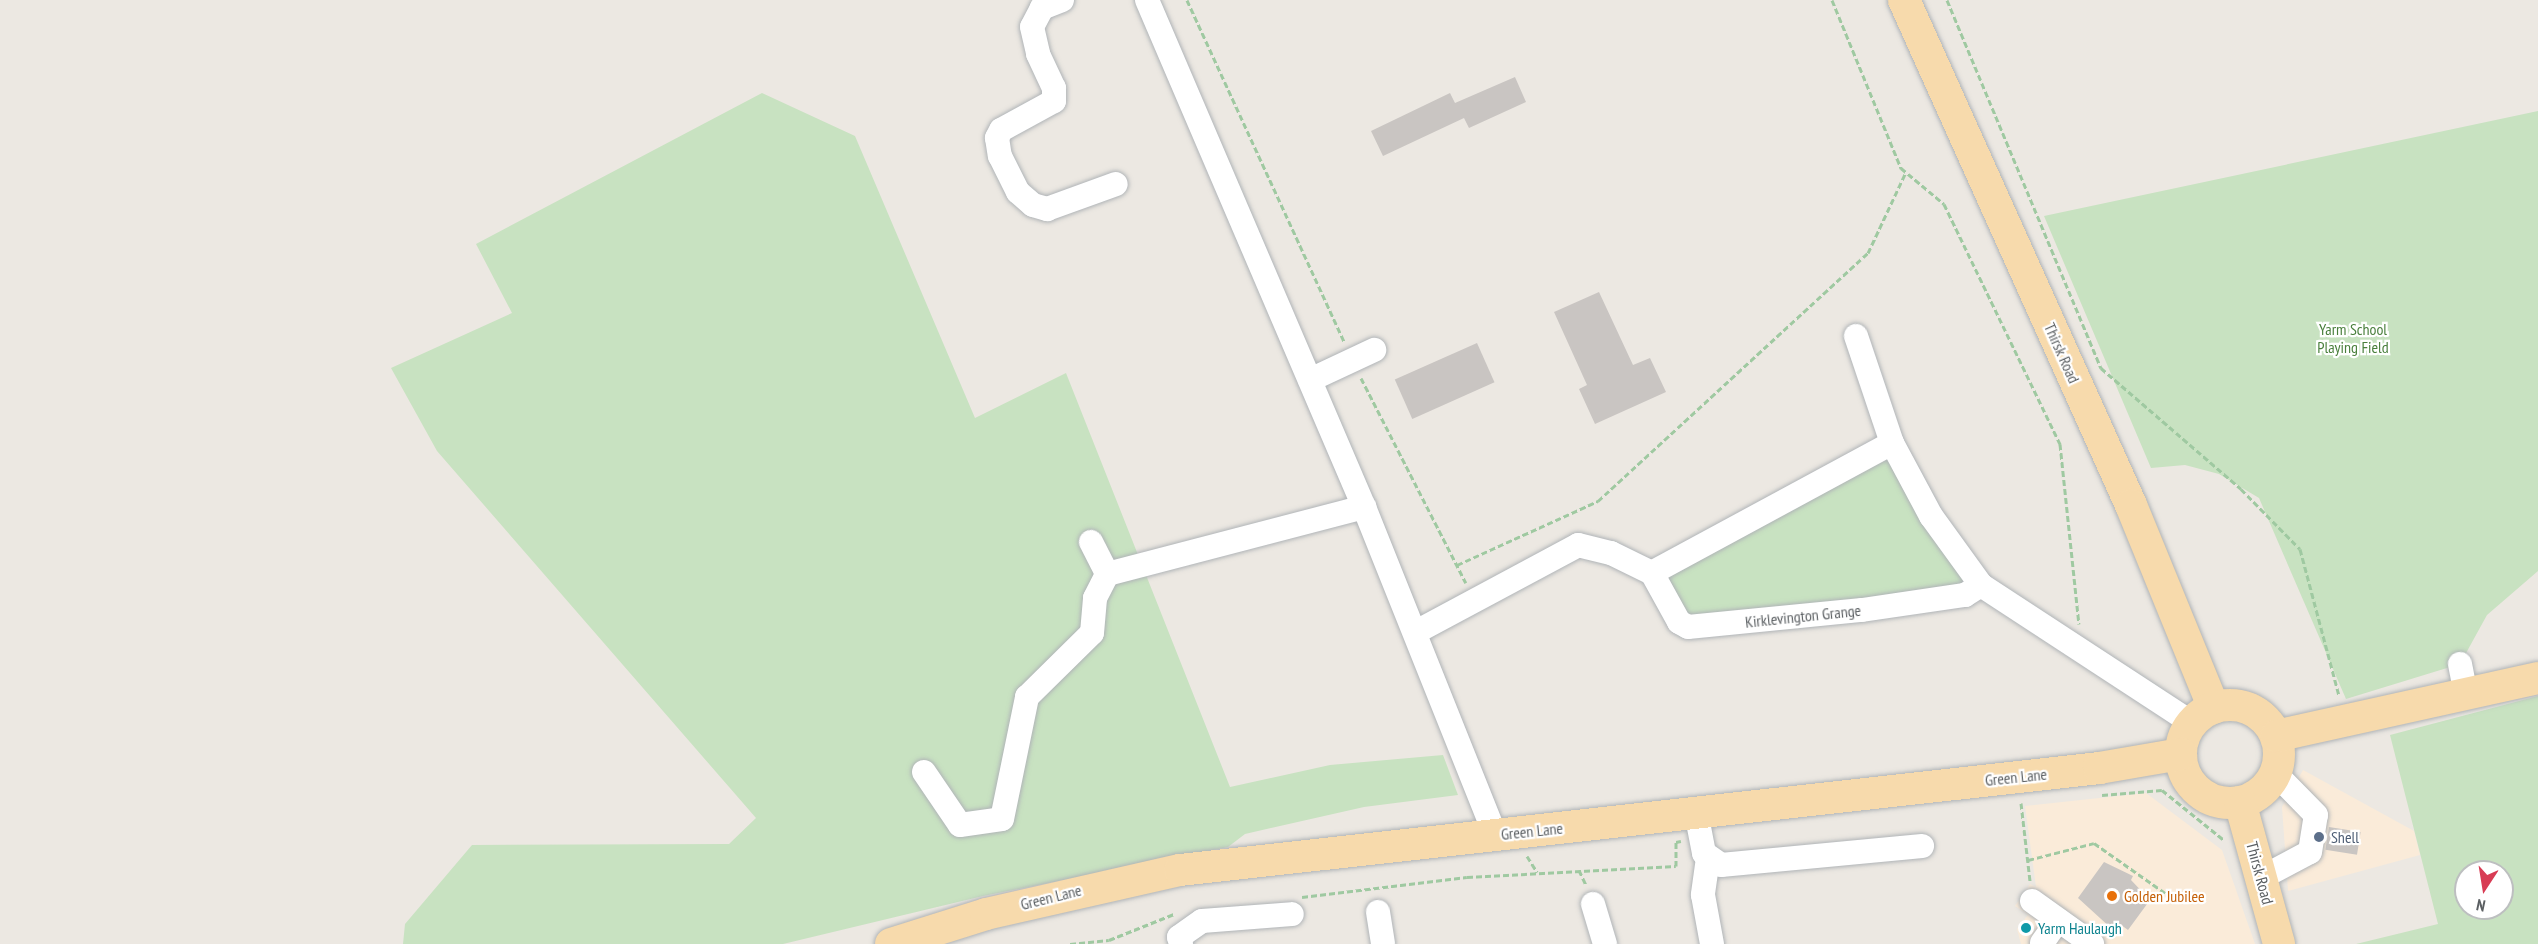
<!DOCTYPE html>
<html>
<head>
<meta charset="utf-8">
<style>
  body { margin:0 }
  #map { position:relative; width:2538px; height:944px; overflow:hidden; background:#ece8e2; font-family:"PT Sans Narrow",sans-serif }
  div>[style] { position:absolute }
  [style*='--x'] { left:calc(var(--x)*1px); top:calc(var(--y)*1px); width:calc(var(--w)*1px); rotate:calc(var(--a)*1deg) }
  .commercial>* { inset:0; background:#faebd9 }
  .green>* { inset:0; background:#c8e2c1 }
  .building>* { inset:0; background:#c9c5c2; transform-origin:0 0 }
  .path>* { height:3px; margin-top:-1.5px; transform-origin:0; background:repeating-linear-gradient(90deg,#9fc9a1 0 6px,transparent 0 9px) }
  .roads { filter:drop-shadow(0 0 2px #b0b4b7) drop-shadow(0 0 2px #b0b4b7) }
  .minor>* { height:24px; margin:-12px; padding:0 12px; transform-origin:12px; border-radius:12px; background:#fff }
  .major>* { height:32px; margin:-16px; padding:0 16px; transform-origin:16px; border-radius:16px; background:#f7daac }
  .major>.ring { margin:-16px; padding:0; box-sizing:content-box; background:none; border:32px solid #f7daac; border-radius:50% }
  .dots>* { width:16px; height:16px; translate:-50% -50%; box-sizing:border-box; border:3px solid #fff; border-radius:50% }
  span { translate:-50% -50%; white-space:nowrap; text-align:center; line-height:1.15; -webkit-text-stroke:4.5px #fff; paint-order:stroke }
  .park-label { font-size:16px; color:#497f3c }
  .street-label { font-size:16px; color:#5b5f62 }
  .service-label { font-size:16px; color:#4e5e75 }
  .left { translate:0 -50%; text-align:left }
  .food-label { font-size:16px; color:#c56008 }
  .culture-label { font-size:16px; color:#0d838f }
  .north { position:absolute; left:2454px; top:860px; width:60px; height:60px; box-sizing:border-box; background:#fff; border:2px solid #bdbfc0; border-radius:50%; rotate:192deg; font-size:16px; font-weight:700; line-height:24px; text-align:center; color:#5b5f62 }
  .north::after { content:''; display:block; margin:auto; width:21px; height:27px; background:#d83c54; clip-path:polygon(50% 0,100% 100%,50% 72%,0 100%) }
</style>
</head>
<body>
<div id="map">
  <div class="commercial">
    <div style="clip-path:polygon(2303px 770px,2414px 831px,2420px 855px,2288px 891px,2282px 807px)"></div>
    <div style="clip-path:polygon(2146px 793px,2222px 850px,2255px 944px,2021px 944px,2017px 929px,2028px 915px,2015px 906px,2030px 884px,2036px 887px,2025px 806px)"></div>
  </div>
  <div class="green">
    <div style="clip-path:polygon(762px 93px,855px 136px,975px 418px,1066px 373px,1230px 787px,1330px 765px,1443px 755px,1458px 795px,1364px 807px,1245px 834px,1228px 847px,983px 896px,783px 944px,403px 944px,405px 924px,472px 845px,729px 844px,756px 818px,437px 451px,391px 368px,512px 313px,476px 244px)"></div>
    <div style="clip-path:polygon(2538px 111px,2538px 571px,2487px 615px,2460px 664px,2346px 699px,2259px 498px,2219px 474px,2185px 465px,2151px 468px,2044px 216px)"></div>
    <div style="clip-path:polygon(1888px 459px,1964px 578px,1960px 587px,1690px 619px,1668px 580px,1670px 574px)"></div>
    <div style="clip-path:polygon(evenodd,2538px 696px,2538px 944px,2356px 944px,2438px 924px,2390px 735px,2538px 696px,2466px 872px,2502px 872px,2502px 908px,2466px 908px,2466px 872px)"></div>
  </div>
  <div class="building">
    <div style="clip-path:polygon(1515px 77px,1526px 102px,1469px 128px,1464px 118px,1383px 156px,1371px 131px,1450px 93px,1455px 103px)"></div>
    <div style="clip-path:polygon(1599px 292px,1633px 365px,1650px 358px,1666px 392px,1595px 424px,1579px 389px,1587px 385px,1554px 312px)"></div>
    <div style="left:1477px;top:343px;width:43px;height:90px;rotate:66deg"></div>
    <div style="left:2329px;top:827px;width:32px;height:23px;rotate:9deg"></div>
    <div style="clip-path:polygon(2104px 862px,2133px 876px,2131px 880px,2150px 900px,2128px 930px,2117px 922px,2112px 929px,2078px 898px)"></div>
  </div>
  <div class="path">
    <div style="--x:1187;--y:0;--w:376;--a:65.3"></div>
    <div style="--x:1832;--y:0;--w:182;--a:67.7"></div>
    <div style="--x:1901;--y:168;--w:56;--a:39.9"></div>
    <div style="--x:1944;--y:204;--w:267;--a:64.2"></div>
    <div style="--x:2060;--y:444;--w:181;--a:84"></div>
    <div style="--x:1947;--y:0;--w:399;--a:67.3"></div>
    <div style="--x:2101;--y:368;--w:185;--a:40.8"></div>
    <div style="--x:2241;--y:489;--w:84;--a:45.5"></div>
    <div style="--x:2300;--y:549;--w:152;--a:75.1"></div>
    <div style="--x:1361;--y:378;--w:230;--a:62.9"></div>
    <div style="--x:1457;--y:565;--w:155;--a:-24.4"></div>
    <div style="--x:1598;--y:501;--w:367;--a:-42.6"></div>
    <div style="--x:1868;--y:253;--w:89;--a:-64.9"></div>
    <div style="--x:2102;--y:795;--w:60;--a:-4.8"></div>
    <div style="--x:2162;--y:790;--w:80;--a:38.9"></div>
    <div style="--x:2021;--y:803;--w:79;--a:83.4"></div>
    <div style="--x:1527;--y:856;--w:19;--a:58"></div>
    <div style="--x:2028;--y:860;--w:68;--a:-14.4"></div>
    <div style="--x:2094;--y:843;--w:90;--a:35.1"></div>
    <div style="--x:1579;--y:870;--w:17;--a:65"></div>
    <div style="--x:1302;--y:897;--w:166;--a:-6.9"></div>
    <div style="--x:1467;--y:877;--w:209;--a:-3"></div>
    <div style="--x:1676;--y:866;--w:24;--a:-90"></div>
    <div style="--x:1676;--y:842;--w:5;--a:-11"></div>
    <div style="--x:1070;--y:944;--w:39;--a:-6"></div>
    <div style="--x:1109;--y:940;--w:70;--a:-21.8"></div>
  </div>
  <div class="roads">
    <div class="minor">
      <div style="--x:1062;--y:0;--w:22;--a:158"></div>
      <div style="--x:1042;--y:8;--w:21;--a:118"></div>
      <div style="--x:1032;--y:27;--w:28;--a:77"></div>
      <div style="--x:1038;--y:54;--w:38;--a:65"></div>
      <div style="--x:1054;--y:88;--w:13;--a:90"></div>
      <div style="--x:1054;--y:101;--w:60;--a:151.3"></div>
      <div style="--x:1001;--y:130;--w:9;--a:117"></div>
      <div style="--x:997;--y:138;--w:18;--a:81"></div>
      <div style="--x:1000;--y:156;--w:40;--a:63.4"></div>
      <div style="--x:1018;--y:192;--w:20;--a:41"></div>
      <div style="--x:1033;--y:205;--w:15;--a:16"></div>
      <div style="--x:1047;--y:209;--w:73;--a:-19.9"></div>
      <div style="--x:1147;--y:0;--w:551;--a:66.83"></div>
      <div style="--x:1364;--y:507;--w:353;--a:68.2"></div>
      <div style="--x:1856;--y:336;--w:113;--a:71.4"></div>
      <div style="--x:1310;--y:380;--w:71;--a:-25.1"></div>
      <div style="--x:1091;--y:542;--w:36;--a:63"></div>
      <div style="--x:1981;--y:585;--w:252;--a:33.2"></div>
      <div style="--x:1416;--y:632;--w:184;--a:-28.2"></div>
      <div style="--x:1578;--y:545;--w:34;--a:14"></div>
      <div style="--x:1611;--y:553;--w:46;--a:26"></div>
      <div style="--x:1652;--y:573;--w:56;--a:61.1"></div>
      <div style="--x:1679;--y:622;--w:10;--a:29"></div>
      <div style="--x:1688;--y:627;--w:175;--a:-5.6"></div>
      <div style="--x:1862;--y:610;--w:104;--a:-8.3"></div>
      <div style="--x:1965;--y:595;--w:19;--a:-32"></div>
      <div style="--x:1981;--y:585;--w:85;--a:-125.9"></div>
      <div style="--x:1931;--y:516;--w:83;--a:-118.1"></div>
      <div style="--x:1892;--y:443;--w:273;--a:151.6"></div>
      <div style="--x:2460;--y:664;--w:32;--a:79"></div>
      <div style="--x:924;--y:772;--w:64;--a:55.8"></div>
      <div style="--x:960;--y:825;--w:42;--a:-8.1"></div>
      <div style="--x:1002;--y:819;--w:125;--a:-78.4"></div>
      <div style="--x:1027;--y:697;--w:91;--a:-44.6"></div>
      <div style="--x:1092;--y:633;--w:35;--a:-85"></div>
      <div style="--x:1095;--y:598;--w:27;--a:-63"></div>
      <div style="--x:1107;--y:574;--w:266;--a:-14.6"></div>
      <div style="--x:1696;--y:812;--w:42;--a:79"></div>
      <div style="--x:1704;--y:853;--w:21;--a:35"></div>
      <div style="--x:1721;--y:865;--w:202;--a:-5.4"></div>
      <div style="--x:1708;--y:858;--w:37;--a:98"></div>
      <div style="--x:1703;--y:895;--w:50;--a:79.6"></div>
      <div style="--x:2261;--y:878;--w:55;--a:-28"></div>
      <div style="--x:2310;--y:852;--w:37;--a:-81"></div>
      <div style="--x:2316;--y:815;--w:59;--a:-134.3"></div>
      <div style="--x:2032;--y:901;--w:74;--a:35.6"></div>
      <div style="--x:1593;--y:904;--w:42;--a:73.3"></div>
      <div style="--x:1378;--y:912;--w:32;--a:81"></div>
      <div style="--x:2042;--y:943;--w:28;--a:-55"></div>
      <div style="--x:1181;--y:944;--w:7;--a:-106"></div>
      <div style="--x:1179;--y:937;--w:28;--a:-35"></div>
      <div style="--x:1202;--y:921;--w:90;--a:-4.4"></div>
    </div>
    <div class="major">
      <div style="--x:1904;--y:0;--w:554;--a:65.8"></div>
      <div style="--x:2131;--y:505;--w:219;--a:67.8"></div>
      <div class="ring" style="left:2181px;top:705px;width:66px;height:66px"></div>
      <div style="--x:2276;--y:736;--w:268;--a:-12.5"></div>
      <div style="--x:2240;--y:802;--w:147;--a:74.6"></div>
      <div style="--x:891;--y:944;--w:100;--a:-17.5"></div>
      <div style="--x:986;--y:914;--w:199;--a:-12.8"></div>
      <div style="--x:1180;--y:870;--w:925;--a:-6.33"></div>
      <div style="--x:2099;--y:768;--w:83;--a:-9.7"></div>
    </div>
  </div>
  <div class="dots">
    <div style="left:2319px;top:837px;background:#5c6f8a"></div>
    <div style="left:2112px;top:896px;background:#e8710a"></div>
    <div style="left:2026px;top:928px;background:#0f9aa8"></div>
  </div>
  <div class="park-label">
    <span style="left:2353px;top:338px">Yarm School<br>Playing Field</span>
  </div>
  <div class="street-label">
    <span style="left:2062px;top:353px;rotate:66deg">Thirsk Road</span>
    <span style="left:1803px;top:616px;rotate:-6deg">Kirklevington Grange</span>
    <span style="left:2016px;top:777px;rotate:-6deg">Green Lane</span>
    <span style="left:1532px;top:831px;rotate:-6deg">Green Lane</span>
    <span style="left:2260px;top:873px;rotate:75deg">Thirsk Road</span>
    <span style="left:1051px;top:897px;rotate:-14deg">Green Lane</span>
  </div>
  <div class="service-label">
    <span class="left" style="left:2331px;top:837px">Shell</span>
  </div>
  <div class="food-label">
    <span class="left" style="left:2124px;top:896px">Golden Jubilee</span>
  </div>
  <div class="culture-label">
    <span class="left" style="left:2038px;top:928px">Yarm Haulaugh</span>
  </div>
  <div class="north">N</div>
</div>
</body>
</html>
